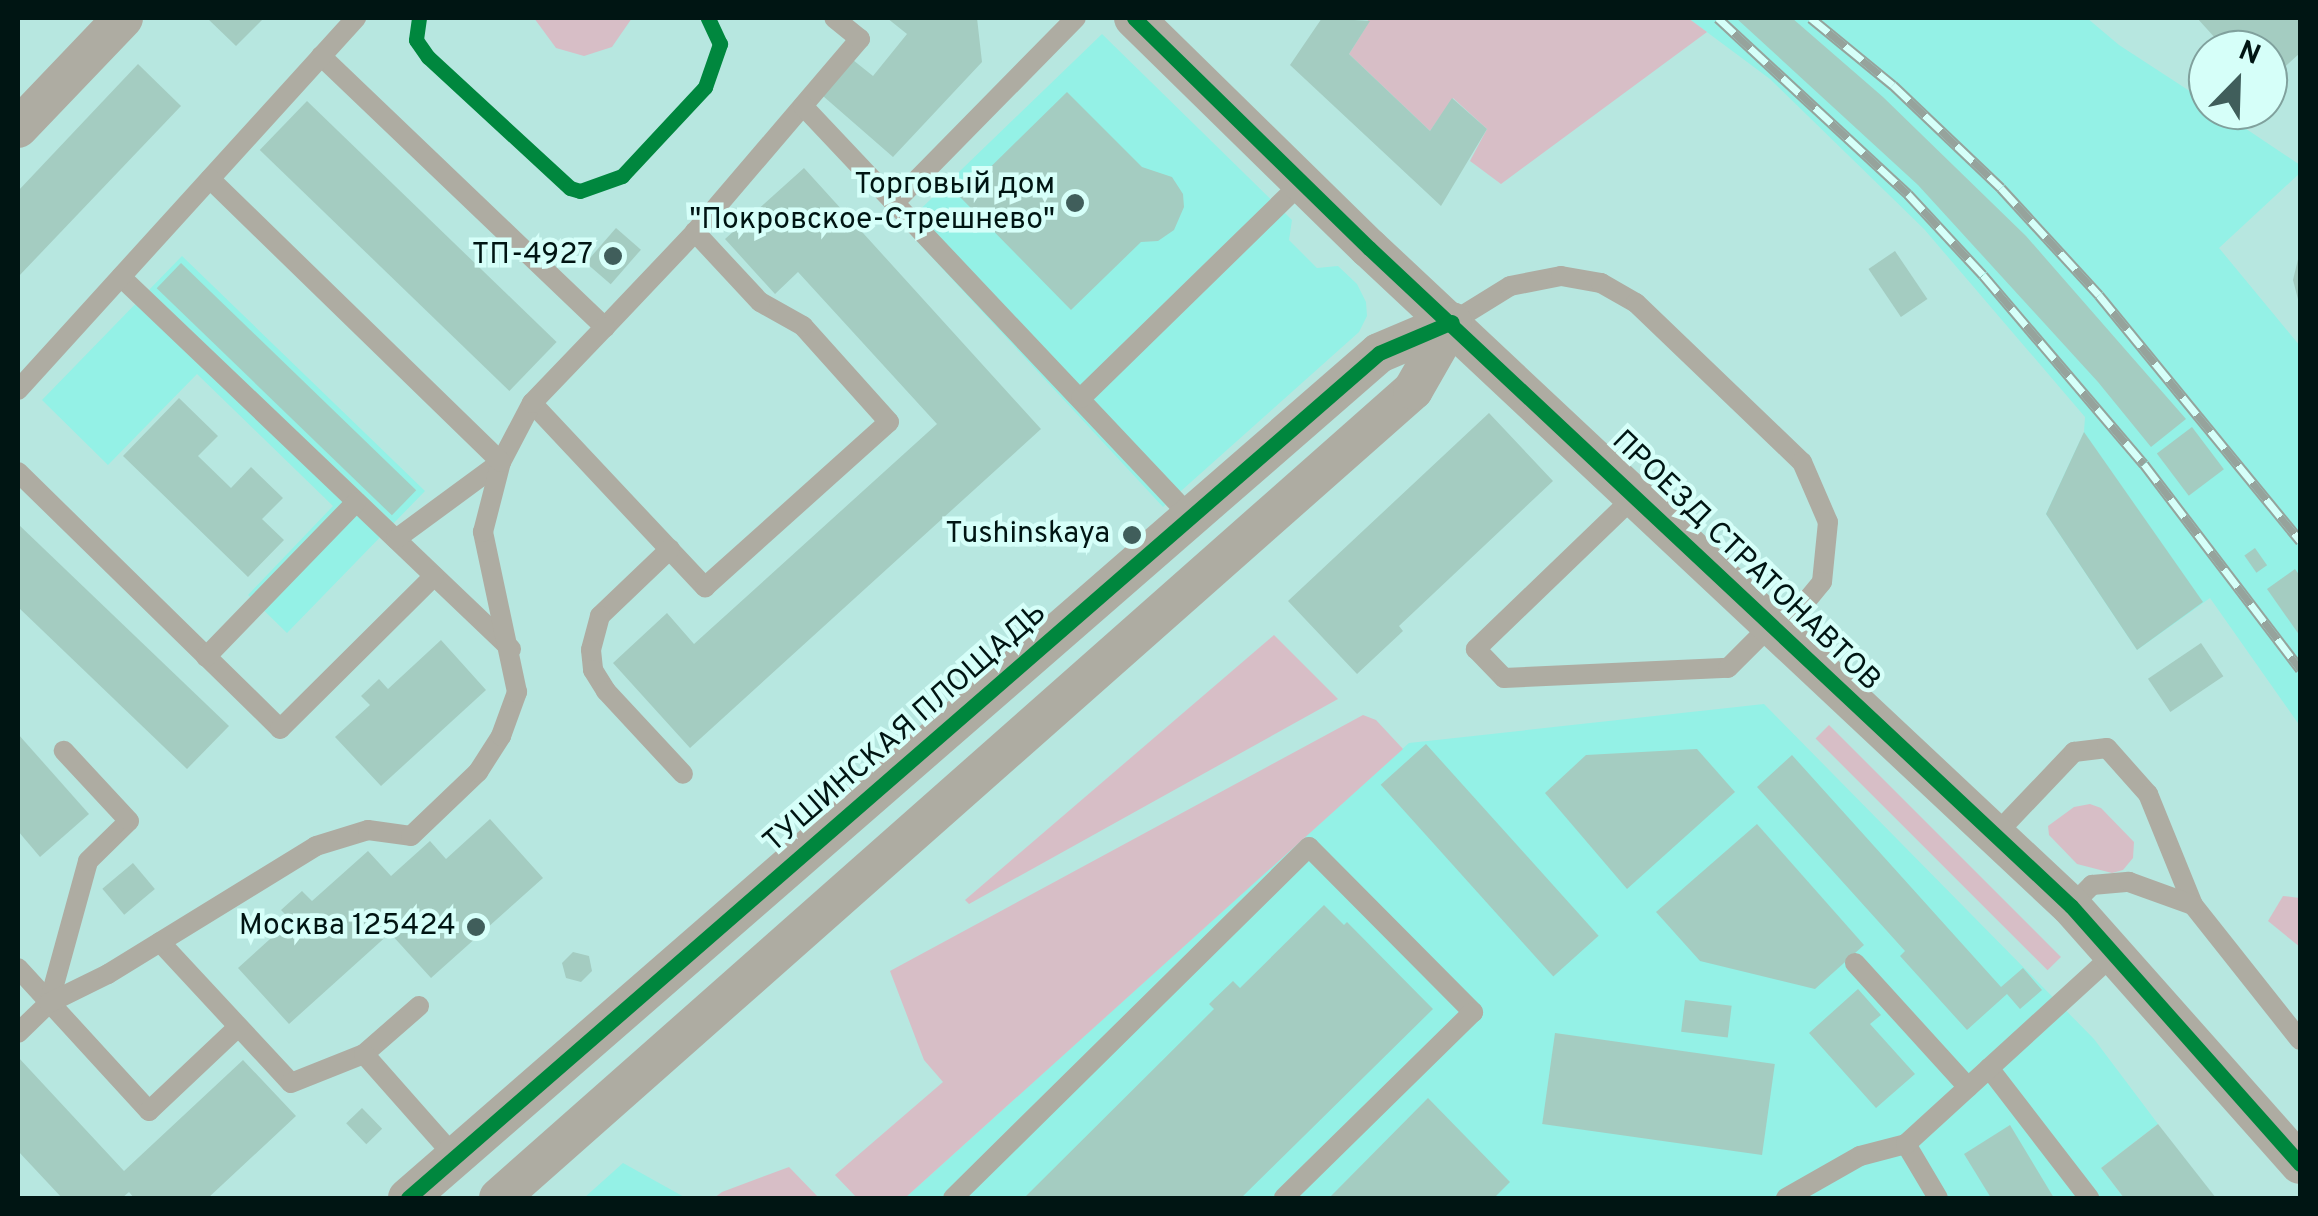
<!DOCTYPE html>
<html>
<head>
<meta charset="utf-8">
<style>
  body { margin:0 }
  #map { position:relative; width:2318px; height:1216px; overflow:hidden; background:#b7e7e0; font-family:Overpass,sans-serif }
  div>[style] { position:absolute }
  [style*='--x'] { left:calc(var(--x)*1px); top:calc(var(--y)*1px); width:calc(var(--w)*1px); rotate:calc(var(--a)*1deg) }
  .built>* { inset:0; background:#94f1e6 }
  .green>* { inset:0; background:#d7bec6; transform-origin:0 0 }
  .building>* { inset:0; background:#a4ccc1; transform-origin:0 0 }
  .lane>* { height:20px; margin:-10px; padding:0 10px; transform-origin:10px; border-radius:10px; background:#aeaca2 }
  .street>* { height:40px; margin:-20px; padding:0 20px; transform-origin:20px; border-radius:20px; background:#aeaca2 }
  .rail>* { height:11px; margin-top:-5.5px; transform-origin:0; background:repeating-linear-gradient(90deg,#d6fff9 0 22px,#96a39c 0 44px); box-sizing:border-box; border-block:2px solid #96a39c }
  .cycleway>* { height:15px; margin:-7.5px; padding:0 7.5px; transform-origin:7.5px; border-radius:7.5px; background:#00873e }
  .dots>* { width:28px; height:28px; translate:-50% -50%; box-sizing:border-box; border:5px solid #d6fff9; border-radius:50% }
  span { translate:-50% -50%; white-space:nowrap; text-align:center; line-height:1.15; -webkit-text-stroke:9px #d6fff9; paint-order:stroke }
  .poi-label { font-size:30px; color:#001513 }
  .right { translate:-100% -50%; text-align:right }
  .street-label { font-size:30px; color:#001513 }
  .frame { position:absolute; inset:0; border:20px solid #001513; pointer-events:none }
  .north { position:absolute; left:2188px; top:30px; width:100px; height:100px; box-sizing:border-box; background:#d6fff9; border:2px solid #80a19d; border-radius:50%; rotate:23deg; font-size:28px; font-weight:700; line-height:40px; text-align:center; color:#001513 }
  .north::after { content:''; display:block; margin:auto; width:35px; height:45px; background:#405e5b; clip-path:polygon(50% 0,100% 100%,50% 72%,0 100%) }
</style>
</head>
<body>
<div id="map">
  <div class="built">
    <div style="clip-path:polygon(1688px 18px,2087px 18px,2119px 45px,2208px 103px,2208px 110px,2218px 110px,2300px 165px,2300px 173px,2219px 248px,2300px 346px,2300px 726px,2210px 598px,2137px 650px,2046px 514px,2084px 432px,2085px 417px,1924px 229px,1770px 79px)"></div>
    <div style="clip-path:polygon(1102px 34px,1292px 220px,1289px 240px,1317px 268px,1338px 266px,1357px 284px,1366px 302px,1367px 316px,1359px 332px,1163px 507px,903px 226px)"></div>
    <div style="clip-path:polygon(182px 256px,425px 491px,287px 633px,248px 595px,333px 506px,197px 374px,108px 465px,42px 400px)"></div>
    <div style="clip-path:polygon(1764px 704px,2094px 1039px,2158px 1124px,2101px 1168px,2124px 1198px,905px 1198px,1409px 743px)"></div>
    <div style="clip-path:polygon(623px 1163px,686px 1198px,584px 1198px)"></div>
  </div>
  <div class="green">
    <div style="clip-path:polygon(534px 18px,632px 18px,612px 47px,584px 56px,556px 48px)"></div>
    <div style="clip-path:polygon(1366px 18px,1688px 18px,1707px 32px,1501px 184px,1470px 161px,1487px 129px,1453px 98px,1430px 131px,1349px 54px,1369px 22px)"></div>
    <div style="clip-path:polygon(1274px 635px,1338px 699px,969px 904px,965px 900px)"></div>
    <div style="clip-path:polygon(1363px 715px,1376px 720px,1403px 749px,905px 1198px,857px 1198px,835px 1175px,943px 1082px,924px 1060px,890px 971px)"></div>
    <div style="left:1829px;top:725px;width:328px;height:19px;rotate:45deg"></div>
    <div style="clip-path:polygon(2090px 804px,2101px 808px,2134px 842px,2133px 858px,2123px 870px,2112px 873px,2077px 864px,2049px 835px,2048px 826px,2074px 807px)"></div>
    <div style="clip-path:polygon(2283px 896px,2300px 898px,2300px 947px,2268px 921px)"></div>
    <div style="clip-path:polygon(789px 1167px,819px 1198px,714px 1198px,722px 1192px)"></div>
  </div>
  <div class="building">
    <div style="clip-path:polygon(207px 18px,264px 18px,236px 46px)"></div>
    <div style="clip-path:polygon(887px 18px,977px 18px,982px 62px,893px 157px,823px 96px,853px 60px,873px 76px,907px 34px)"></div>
    <div style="clip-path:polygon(1322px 18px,1370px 21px,1349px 54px,1430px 131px,1452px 98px,1487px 129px,1441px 206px,1290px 65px)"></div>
    <div style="clip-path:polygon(1736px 18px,1792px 18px,1883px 97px,2026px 236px,2186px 419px,2151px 447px,2098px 382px,1918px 185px)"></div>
    <div style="clip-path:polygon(2197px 18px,2300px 18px,2300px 53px,2268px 82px,2268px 50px,2226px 50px)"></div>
    <div style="clip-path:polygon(138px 64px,181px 106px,18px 277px,18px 191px)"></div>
    <div style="clip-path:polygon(1067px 92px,1142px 167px,1172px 177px,1183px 194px,1184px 207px,1174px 230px,1158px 241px,1141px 242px,1071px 310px,960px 197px)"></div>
    <div style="left:307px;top:101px;width:347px;height:68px;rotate:44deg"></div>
    <div style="clip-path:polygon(804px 168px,1041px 429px,690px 748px,613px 663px,667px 613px,694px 644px,937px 424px,798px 272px,775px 294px,725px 239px)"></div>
    <div style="left:616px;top:228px;width:33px;height:46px;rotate:41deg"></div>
    <div style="left:1895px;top:251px;width:58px;height:32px;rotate:56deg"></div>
    <div style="clip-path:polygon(2300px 251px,2300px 307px,2293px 280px)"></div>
    <div style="left:181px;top:263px;width:327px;height:35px;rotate:44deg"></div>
    <div style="clip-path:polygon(179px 398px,218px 436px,198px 456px,231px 488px,251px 467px,283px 498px,262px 519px,284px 540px,248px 577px,123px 456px)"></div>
    <div style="clip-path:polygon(1489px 413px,1553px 481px,1399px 626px,1403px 631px,1357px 674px,1288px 601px)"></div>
    <div style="left:2192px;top:427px;width:53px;height:44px;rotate:53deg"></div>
    <div style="clip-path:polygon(2084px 432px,2203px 602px,2137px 650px,2046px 514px)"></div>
    <div style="clip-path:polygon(18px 524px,229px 726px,187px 769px,18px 607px)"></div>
    <div style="left:2255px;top:548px;width:21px;height:13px;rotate:55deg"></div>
    <div style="clip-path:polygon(2295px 569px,2300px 576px,2300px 636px,2267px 589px)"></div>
    <div style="clip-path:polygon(441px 640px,486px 690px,381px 786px,335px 737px,370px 705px,361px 696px,379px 679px,388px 689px)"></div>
    <div style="left:2201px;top:643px;width:40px;height:64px;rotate:56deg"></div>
    <div style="clip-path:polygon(18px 734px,89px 814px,40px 857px,18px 831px)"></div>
    <div style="left:1426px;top:744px;width:258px;height:61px;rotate:48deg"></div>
    <div style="clip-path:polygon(1697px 749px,1735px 792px,1627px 889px,1545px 793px,1586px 755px)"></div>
    <div style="clip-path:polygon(1792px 755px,2001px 987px,2023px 968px,2042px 990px,2020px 1009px,2007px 994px,1967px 1030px,1900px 956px,1905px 951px,1757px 787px)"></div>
    <div style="clip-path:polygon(490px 819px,543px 878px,431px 978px,390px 933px,289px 1024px,238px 968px,291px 920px,281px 910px,292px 900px,302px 891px,312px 901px,368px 851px,391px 876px,430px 841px,446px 859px)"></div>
    <div style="clip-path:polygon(1757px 824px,1864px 945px,1815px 989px,1700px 961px,1656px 912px)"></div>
    <div style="left:133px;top:863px;width:34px;height:40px;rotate:50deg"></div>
    <div style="clip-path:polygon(1324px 905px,1344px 925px,1347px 922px,1433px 1009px,1241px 1198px,1024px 1198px,1214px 1009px,1209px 1004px,1233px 981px,1240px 988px)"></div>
    <div style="clip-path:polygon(573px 952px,589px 956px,592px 971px,581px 982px,566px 978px,562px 963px)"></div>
    <div style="clip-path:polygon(1858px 989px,1881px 1015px,1870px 1024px,1915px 1074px,1876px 1108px,1809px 1033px)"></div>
    <div style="left:1685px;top:1000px;width:47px;height:32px;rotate:7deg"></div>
    <div style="left:1555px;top:1033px;width:222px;height:92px;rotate:8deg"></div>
    <div style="clip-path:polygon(18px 1057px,124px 1171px,243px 1060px,296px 1116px,208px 1198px,134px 1198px,129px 1192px,122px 1198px,62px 1198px,18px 1151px)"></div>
    <div style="clip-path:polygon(1428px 1098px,1510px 1182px,1494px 1198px,1329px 1198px)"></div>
    <div style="left:362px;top:1108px;width:29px;height:22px;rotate:46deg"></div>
    <div style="clip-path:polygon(2158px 1124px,2216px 1198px,2124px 1198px,2101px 1168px)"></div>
    <div style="clip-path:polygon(2010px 1125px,2054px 1198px,1991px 1198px,1964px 1154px)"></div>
  </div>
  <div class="lane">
    <div style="--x:321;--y:56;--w:393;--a:43.7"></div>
    <div style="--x:605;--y:327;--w:131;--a:-46.5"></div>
    <div style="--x:695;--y:232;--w:254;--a:-49.5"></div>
    <div style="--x:860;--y:39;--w:33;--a:-141"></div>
    <div style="--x:803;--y:106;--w:565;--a:46.65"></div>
    <div style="--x:895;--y:202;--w:258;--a:-45.5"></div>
    <div style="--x:121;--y:277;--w:539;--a:43.65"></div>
    <div style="--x:1452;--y:322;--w:68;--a:-31.8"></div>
    <div style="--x:1510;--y:286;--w:52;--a:-11.1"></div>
    <div style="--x:1561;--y:276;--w:41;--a:9.9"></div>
    <div style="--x:1601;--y:283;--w:40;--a:29.7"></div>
    <div style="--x:1636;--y:303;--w:230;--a:43.8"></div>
    <div style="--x:1802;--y:462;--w:65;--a:66.6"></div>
    <div style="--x:1828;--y:522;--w:60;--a:95.7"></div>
    <div style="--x:1822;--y:582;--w:66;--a:129.5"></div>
    <div style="--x:18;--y:390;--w:503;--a:-47.74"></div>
    <div style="--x:1081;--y:398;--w:309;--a:-44.3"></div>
    <div style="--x:532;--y:403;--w:253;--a:46.8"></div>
    <div style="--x:705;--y:587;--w:247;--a:-41.9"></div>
    <div style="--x:889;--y:422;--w:129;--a:-131.9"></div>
    <div style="--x:803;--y:326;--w:49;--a:-150.8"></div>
    <div style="--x:760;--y:302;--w:96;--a:-132.9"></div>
    <div style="--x:18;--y:472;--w:367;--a:44.4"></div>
    <div style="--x:280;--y:729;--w:217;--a:-44.8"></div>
    <div style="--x:1635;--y:496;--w:221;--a:136.1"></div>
    <div style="--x:1476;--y:649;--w:40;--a:46"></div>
    <div style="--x:1504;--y:678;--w:224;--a:-2.6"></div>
    <div style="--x:1728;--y:668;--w:61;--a:-45"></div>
    <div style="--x:396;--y:539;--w:130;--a:-36.3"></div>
    <div style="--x:501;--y:462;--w:67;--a:-62.3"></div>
    <div style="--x:532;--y:403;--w:105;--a:-46.2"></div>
    <div style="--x:670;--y:549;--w:97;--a:136.3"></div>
    <div style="--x:600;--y:616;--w:35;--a:105"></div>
    <div style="--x:591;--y:650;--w:20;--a:84"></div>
    <div style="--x:593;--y:670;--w:25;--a:58"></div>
    <div style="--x:606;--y:691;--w:113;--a:47.1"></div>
    <div style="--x:206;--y:657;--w:216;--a:-45.9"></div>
    <div style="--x:1995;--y:835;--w:115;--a:-46.4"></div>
    <div style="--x:2074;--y:752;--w:33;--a:-7"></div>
    <div style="--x:2107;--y:748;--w:62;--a:48.3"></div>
    <div style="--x:2148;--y:794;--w:120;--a:67.9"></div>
    <div style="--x:2193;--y:905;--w:172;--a:51.6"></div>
    <div style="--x:2071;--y:906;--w:30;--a:-45"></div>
    <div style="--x:2092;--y:885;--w:37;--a:-5"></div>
    <div style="--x:2129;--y:882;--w:68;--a:19.8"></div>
    <div style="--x:160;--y:942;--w:192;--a:47.1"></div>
    <div style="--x:291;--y:1083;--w:79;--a:-21.7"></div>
    <div style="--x:364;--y:1054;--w:73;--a:-41.1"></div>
    <div style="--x:1855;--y:963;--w:168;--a:47.7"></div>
    <div style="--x:18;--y:968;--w:194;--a:47.5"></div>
    <div style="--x:149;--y:1111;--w:122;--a:-43.3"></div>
    <div style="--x:49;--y:1003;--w:147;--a:-74.6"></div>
    <div style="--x:88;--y:861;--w:57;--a:-44.3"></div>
    <div style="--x:129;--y:821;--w:96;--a:-132.9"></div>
    <div style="--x:18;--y:1033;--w:43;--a:-44.1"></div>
    <div style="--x:49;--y:1003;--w:66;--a:-26.2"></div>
    <div style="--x:108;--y:974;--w:244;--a:-31.6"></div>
    <div style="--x:316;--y:846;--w:54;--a:-17.1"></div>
    <div style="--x:368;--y:830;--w:43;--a:7.9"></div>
    <div style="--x:411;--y:836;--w:93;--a:-43.7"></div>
    <div style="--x:478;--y:772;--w:43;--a:-57.4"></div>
    <div style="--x:501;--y:736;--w:47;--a:-70"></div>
    <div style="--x:517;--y:692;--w:164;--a:-102"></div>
    <div style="--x:483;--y:532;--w:72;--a:-75.6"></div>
    <div style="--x:501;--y:462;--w:406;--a:-135.8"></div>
    <div style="--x:364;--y:1054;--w:137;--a:48.5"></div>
    <div style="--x:1989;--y:1068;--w:164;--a:52.4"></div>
    <div style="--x:953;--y:1198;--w:500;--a:-44.6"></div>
    <div style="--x:1309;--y:847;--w:233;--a:45.2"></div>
    <div style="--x:1473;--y:1012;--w:265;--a:135.5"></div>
    <div style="--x:1786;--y:1198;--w:85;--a:-29.6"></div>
    <div style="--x:1860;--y:1156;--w:48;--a:-14.6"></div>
    <div style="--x:1938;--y:1198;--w:63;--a:-120.7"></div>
    <div style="--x:1906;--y:1144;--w:283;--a:-42.4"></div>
  </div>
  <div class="street">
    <div style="--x:1134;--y:18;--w:329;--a:44.4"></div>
    <div style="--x:1369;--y:248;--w:962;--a:43.15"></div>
    <div style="--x:2071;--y:906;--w:345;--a:48.4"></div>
    <div style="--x:18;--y:128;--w:152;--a:-46.3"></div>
    <div style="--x:408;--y:1198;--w:1287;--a:-41.03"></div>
    <div style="--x:1379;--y:353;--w:79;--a:-23"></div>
    <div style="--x:499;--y:1198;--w:1220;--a:-41.48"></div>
    <div style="--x:1413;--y:390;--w:78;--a:-60.2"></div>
  </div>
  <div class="rail">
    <div style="--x:1718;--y:18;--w:259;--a:42.8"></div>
    <div style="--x:1908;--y:194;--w:110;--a:47.2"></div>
    <div style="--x:1983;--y:275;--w:248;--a:49.6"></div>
    <div style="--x:2144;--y:464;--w:258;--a:52.7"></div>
    <div style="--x:1811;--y:18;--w:106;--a:39.3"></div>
    <div style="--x:1893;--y:85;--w:149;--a:43.6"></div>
    <div style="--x:2001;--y:188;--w:145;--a:47.5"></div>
    <div style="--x:2099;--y:295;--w:318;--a:50.7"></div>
  </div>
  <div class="cycleway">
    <div style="--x:419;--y:18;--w:22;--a:98"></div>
    <div style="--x:416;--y:40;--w:21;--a:55"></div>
    <div style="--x:428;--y:57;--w:193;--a:42.7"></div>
    <div style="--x:570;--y:188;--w:10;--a:17"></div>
    <div style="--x:580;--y:191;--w:45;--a:-19.7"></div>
    <div style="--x:622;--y:176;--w:122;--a:-47"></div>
    <div style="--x:705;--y:87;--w:46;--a:-70.8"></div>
    <div style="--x:720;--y:44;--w:29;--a:-115"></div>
    <div style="--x:1134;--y:18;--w:329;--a:44.4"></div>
    <div style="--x:1369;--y:248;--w:962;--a:43.15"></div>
    <div style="--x:2071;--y:906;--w:345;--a:48.4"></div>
    <div style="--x:408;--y:1198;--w:1287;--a:-41.03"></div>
    <div style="--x:1379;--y:353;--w:79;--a:-23"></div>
  </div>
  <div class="dots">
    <div style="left:1075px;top:203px;background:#405e5b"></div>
    <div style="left:613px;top:256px;background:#405e5b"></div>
    <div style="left:1132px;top:535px;background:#405e5b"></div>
    <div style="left:476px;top:927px;background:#405e5b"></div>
  </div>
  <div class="poi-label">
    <span class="right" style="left:1055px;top:203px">Торговый дом<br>"Покровское-Стрешнево"</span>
    <span class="right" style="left:593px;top:256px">ТП-4927</span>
    <span class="right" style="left:1110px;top:535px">Tushinskaya</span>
    <span class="right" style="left:456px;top:927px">Москва 125424</span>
  </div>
  <div class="street-label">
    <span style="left:1745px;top:562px;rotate:44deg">ПРОЕЗД СТРАТОНАВТОВ</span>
    <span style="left:906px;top:729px;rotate:-41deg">ТУШИНСКАЯ ПЛОЩАДЬ</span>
  </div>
  <div class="frame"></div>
  <div class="north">N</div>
</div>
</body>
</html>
